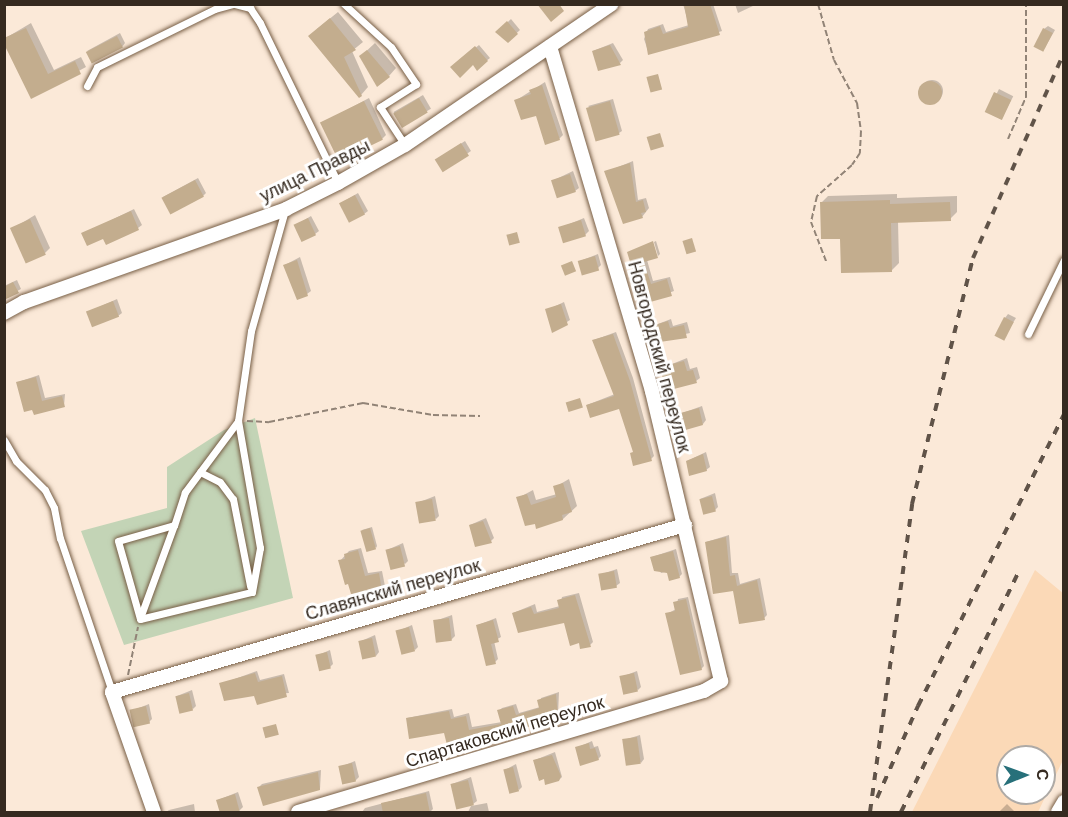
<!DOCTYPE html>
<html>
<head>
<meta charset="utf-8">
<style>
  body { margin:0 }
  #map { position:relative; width:1068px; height:817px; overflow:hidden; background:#fbe9d8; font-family:"DM Sans",sans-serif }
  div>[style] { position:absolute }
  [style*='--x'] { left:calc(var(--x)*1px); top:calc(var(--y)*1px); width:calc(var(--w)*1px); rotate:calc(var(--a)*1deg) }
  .built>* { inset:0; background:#fbd9b7 }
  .green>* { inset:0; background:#c3d4b6 }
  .shadow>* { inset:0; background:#0003; transform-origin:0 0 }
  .round { border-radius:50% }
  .building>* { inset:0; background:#c3ad8e; transform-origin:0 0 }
  .path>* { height:2px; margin-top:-1px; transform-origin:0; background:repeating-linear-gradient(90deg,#918376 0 6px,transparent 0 9px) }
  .roads { filter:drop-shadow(0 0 2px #775e45) drop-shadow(0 0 2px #775e45) }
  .service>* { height:7px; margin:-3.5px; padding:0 3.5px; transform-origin:3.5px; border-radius:3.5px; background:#fff }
  .minor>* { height:14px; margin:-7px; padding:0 7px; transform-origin:7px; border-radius:7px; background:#fff }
  .rail>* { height:4px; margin-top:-2px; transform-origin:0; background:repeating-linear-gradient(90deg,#605348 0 8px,transparent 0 16px) }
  span { translate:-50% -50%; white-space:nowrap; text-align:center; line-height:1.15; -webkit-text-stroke:6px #fff; paint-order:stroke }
  .street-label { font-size:18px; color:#352a20 }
  .frame { position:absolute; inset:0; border:6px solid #352a20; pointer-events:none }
  .north { position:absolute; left:996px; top:745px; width:60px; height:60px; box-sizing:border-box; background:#fff; border:2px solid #aeaaa6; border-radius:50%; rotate:89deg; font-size:16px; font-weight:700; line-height:24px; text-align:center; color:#352a20 }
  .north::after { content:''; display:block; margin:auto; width:21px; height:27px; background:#27707a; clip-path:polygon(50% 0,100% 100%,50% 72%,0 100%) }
</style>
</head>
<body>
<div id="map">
  <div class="built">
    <div style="clip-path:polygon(evenodd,1035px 570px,1064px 594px,1063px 760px,1038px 812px,912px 812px,1035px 570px,1008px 757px,1044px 757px,1044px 793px,1008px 793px,1008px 757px)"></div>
  </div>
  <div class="green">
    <div style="clip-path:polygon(255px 418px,293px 598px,124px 645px,81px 531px,167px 508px,167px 467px,224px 430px)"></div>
  </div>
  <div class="shadow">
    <div style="clip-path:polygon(683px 4px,713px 4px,722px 31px,649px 54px,644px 39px,648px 29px,663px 24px,666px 32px,689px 25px)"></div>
    <div style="clip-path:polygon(735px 4px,755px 4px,755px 5px,738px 13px)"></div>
    <div style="clip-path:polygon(338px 12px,363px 42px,352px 51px,368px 87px,361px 95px,317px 29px)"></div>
    <div style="clip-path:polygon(511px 19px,520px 30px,508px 41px,497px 32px)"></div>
    <div style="clip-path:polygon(31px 23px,54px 70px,81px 57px,86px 67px,32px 96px,4px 39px)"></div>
    <div style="clip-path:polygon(1048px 26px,1055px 30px,1043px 51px,1044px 29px)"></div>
    <div style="clip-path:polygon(120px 33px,125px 43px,122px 47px,87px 51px)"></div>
    <div style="clip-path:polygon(375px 43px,396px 68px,389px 76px,361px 56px)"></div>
    <div style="clip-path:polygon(613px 43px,623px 60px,620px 63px,593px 51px)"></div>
    <div style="clip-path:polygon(479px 45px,490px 58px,477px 68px,473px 63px,452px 67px)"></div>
    <div class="round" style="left:921px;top:80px;width:22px;height:22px"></div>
    <div style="clip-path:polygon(545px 82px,563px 135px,559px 139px,537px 114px,515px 101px)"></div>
    <div style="left:999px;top:89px;width:16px;height:26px;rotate:27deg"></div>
    <div style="left:423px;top:95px;width:16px;height:34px;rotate:60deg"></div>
    <div style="clip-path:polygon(369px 98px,386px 135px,382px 139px,322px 123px)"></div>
    <div style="clip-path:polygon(613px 99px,622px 131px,619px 133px,588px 106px)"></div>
    <div style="clip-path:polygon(465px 141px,471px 151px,443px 170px,440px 157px)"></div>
    <div style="clip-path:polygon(633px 161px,638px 200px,646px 198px,649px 208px,642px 217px,606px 172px)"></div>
    <div style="clip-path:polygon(573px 171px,579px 188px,575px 191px,552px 181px)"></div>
    <div style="clip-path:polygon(198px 178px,206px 193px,203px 196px,163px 197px)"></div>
    <div style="clip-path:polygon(358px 193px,368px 211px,364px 214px,341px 203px)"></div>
    <div style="clip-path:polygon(897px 194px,897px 198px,957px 196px,957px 212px,950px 219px,898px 221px,899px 263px,892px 270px,821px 203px,828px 196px)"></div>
    <div style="clip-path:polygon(134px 209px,142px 225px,138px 228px,106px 243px,104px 237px,83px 234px)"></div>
    <div style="clip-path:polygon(35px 215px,50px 248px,45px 253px,12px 229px)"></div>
    <div style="clip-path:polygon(311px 216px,319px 231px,315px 234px,296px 225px)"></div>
    <div style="clip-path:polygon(584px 218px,589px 231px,585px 235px,560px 228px)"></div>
    <div style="clip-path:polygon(656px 241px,660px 254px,658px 256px,654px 242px)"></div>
    <div style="clip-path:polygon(630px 251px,647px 260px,653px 281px,670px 277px,674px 291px,644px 302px)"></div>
    <div style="clip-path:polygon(598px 254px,601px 265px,598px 268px,580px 261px)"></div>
    <div style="clip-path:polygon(300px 257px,311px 291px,307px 294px,285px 265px)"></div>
    <div style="clip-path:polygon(17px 280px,21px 289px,4px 298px,4px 286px)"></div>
    <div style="clip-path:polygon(117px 299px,122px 313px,118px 316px,88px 312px)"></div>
    <div style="clip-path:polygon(564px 302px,570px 320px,553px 331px,547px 310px)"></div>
    <div style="clip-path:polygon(1008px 314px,1016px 318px,1003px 339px,1005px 318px)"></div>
    <div style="clip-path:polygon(671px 319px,673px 326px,687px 322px,690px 333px,654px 341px,650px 327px)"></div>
    <div style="clip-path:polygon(616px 332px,633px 378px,654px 456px,651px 459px,620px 407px,587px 405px,615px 394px,594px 340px)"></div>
    <div style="clip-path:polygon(687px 358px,690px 369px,697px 367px,700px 378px,696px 381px,662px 368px)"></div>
    <div style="clip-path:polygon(39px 375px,45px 398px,65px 394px,64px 406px,35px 413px,18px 382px)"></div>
    <div style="clip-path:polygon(702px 406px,706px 420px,703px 424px,674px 416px)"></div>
    <div style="clip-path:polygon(706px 452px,710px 467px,706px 470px,687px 461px)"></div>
    <div style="clip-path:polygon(569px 479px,577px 506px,563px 519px,537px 527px,518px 498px,533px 490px,536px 500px,557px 494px,555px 487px)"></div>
    <div style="clip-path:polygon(715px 493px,718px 507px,715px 510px,700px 499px)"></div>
    <div style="clip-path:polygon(435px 496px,439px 516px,436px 519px,417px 503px)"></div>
    <div style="clip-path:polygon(486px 518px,494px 538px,491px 541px,470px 525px)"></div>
    <div style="clip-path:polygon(372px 527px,377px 546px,376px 548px,362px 530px)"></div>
    <div style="clip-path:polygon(729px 535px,732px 573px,738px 573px,740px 584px,760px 578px,767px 615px,764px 618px,734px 589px,706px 542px)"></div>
    <div style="clip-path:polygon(403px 543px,408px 561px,405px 564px,387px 550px)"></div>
    <div style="clip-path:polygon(361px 548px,368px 573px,382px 571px,385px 586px,382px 589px,352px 592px,340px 561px,349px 551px)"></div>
    <div style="clip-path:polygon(676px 549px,682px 574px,679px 577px,668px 571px,661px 573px,652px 557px)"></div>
    <div style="clip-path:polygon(617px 569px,620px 583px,616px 586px,599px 575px)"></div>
    <div style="clip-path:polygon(579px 593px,593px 642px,590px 645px,580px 641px,565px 621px,513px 613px,535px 604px,537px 612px,560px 606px,562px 597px)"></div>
    <div style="clip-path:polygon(688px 597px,704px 666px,701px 669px,667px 614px,676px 609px,678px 599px)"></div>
    <div style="clip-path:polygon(452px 615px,455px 636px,451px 640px,435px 621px)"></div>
    <div style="clip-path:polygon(496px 618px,501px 637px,494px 641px,498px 659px,495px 662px,478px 625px)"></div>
    <div style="clip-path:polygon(412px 625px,418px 647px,415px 650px,398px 631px)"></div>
    <div style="clip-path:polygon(375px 635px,379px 652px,376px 656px,359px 642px)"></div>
    <div style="clip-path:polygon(330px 650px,333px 664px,330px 667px,316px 656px)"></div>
    <div style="clip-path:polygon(257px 671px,260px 680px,284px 674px,289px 693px,255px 695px,221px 684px)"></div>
    <div style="clip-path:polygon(637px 671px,641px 687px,638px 690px,621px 677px)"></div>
    <div style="clip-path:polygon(192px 690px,196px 706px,193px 709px,177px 696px)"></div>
    <div style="clip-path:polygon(559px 692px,558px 715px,449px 747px,445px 732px,407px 718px,452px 709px,454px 717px,469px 713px,472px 727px,502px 722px,499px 711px,502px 708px,516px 704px,519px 713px,540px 707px,541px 698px)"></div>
    <div style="clip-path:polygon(149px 704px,152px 719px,149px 722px,131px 711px)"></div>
    <div style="clip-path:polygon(640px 735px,644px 759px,641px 763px,624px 740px)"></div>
    <div style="clip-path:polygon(592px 741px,594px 747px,598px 746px,601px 756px,598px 759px,576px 748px)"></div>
    <div style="clip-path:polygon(555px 752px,562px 777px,559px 780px,535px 760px)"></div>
    <div style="clip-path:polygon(355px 761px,359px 777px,355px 781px,340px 767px)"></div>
    <div style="clip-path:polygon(516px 764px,522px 787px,519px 790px,505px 770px)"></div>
    <div style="clip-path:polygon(321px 770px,320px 789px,259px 787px,262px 784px)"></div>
    <div style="clip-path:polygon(471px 777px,477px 801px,473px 804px,452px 784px)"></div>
    <div style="clip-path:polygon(429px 791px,433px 809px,430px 812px,362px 812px,365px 808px)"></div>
    <div style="clip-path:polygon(238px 792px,243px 807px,239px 811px,218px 800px)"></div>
    <div style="clip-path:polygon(487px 803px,489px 812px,468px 812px,471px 806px)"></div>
    <div style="clip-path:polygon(194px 804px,195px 812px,166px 812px,169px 810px)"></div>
    <div style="clip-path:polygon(1007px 804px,1015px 812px,999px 812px)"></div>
  </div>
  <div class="building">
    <div style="clip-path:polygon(537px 4px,559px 4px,564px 11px,551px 22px)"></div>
    <div style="clip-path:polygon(684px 4px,710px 4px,720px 35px,648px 55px,644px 32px,660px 26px,663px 34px,688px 27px)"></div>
    <div style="clip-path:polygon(330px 18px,356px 50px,344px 57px,362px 96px,359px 98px,308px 36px)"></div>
    <div style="clip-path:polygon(507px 21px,518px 34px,508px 43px,495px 32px)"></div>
    <div style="clip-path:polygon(26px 28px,48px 74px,75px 61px,81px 74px,31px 99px,4px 44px,4px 38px)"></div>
    <div style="left:1043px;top:28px;width:11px;height:21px;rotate:27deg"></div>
    <div style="left:117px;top:36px;width:13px;height:35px;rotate:63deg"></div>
    <div style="clip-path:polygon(610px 45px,621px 65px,598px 71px,592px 51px)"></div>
    <div style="clip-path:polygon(475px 46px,488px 61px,477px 71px,473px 65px,460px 78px,450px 67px)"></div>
    <div style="clip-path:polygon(367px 50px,390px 77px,377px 87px,359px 56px)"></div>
    <div style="left:658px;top:74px;width:16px;height:12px;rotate:75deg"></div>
    <div class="round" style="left:918px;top:81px;width:24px;height:24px"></div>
    <div style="clip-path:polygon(542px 85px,560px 140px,545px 145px,536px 116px,521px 120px,514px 100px,531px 94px,529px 90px)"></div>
    <div style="left:994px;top:92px;width:19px;height:22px;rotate:25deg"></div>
    <div style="left:419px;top:98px;width:17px;height:30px;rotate:59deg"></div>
    <div style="left:364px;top:101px;width:43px;height:49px;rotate:64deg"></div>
    <div style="left:610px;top:101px;width:35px;height:25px;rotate:74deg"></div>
    <div style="left:660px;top:133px;width:14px;height:14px;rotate:73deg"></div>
    <div style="left:461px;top:143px;width:15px;height:31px;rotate:58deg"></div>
    <div style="clip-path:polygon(630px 163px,636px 202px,643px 200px,646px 212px,641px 213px,643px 218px,623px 224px,604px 171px)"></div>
    <div style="left:570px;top:174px;width:19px;height:20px;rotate:72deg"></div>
    <div style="left:195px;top:180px;width:19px;height:38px;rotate:62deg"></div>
    <div style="left:355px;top:195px;width:22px;height:18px;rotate:63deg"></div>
    <div style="clip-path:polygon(890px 200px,890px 204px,950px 202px,951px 221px,891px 223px,892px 272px,841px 273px,840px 239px,821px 239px,820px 202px)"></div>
    <div style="clip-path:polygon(131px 211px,139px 230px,106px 245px,103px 239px,87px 246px,81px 233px)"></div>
    <div style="left:308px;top:218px;width:19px;height:16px;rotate:65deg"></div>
    <div style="left:30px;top:219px;width:39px;height:22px;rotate:66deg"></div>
    <div style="left:581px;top:220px;width:17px;height:24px;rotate:73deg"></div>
    <div style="left:517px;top:232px;width:11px;height:11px;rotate:75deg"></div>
    <div style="left:692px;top:238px;width:14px;height:10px;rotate:73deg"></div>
    <div style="clip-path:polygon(653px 241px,658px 258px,644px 262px,651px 284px,667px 279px,672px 296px,643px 304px,627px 252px)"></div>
    <div style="left:595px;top:256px;width:15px;height:18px;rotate:74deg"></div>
    <div style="clip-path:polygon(297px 260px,308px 296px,297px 300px,283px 265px)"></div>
    <div style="left:572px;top:261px;width:11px;height:12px;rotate:68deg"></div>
    <div style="clip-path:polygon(13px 282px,19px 293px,4px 300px,4px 287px)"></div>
    <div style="left:113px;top:301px;width:17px;height:29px;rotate:69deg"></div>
    <div style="clip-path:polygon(561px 304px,568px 325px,552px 333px,545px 309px)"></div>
    <div style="left:1004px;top:317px;width:11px;height:21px;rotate:27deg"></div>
    <div style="clip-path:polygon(668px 321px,670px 328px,684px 325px,687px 338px,653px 343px,648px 327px)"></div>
    <div style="clip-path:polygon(613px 334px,630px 381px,652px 461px,633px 466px,630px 453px,633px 452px,619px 409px,590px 418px,586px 405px,614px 396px,592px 340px)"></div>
    <div style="clip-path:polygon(684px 361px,687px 371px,693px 370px,697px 383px,666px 391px,660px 367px)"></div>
    <div style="clip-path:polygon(36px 377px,42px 401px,62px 396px,65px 407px,34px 415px,32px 410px,24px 412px,16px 382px)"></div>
    <div style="left:580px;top:398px;width:10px;height:15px;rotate:73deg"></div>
    <div style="clip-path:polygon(699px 408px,703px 425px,682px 431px,681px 426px,676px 427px,673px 415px)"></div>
    <div style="clip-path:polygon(703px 454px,707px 471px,689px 476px,686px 461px)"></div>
    <div style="clip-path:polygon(563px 483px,572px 512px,562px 515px,563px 520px,536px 529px,535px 524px,525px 526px,516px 497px,527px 494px,531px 505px,556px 497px,553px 486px)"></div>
    <div style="left:712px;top:496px;width:16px;height:13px;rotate:76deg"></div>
    <div style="left:432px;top:499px;width:22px;height:17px;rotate:80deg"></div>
    <div style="clip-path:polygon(483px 521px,492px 543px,475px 547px,469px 525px)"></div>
    <div style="left:370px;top:528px;width:22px;height:10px;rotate:74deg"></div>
    <div style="clip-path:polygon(726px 537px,730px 576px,735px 575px,737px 586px,757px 580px,765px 620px,739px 624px,733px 591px,713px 594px,705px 542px)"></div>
    <div style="left:400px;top:546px;width:21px;height:15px;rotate:76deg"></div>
    <div style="clip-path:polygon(358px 550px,365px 576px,379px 573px,382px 591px,351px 594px,348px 584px,345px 585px,338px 560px,345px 559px,344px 554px)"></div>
    <div style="clip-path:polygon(673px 551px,680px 578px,669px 581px,667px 573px,654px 571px,650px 557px)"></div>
    <div style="left:614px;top:571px;width:17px;height:16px;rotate:80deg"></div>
    <div style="clip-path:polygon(575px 595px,591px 647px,580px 649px,579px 643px,570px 646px,564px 623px,518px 633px,512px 613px,531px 607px,534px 614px,559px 608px,557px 600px)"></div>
    <div style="clip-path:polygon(686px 599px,702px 670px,680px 675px,665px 613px,675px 611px,673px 602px)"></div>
    <div style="left:449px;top:618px;width:23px;height:16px;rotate:83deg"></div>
    <div style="clip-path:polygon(493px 620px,499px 642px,491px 644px,496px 664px,486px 666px,476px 625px)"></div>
    <div style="left:409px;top:627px;width:25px;height:14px;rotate:76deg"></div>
    <div style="left:372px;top:638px;width:19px;height:14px;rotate:78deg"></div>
    <div style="left:327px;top:652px;width:17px;height:12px;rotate:77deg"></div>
    <div style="clip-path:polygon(255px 673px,258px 682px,282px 676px,287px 697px,257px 705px,254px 696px,224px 701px,219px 683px)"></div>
    <div style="left:634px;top:673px;width:19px;height:15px;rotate:78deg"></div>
    <div style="left:189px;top:693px;width:18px;height:14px;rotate:77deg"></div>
    <div style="clip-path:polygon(556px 694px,558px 717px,494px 738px,448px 749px,444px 733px,409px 739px,406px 718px,449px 711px,451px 719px,466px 716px,469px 730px,501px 724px,497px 710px,513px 706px,516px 715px,539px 708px,537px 700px)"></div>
    <div style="left:146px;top:706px;width:18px;height:17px;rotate:77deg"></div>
    <div style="left:276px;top:724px;width:11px;height:14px;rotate:75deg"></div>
    <div style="left:637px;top:737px;width:27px;height:15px;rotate:82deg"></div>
    <div style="clip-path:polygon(589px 743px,590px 749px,595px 748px,599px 760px,580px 766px,575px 747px)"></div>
    <div style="clip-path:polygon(552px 755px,561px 776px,559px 781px,545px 785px,544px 779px,539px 781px,533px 760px)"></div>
    <div style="left:352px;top:763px;width:19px;height:14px;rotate:78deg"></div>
    <div style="left:513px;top:767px;width:25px;height:10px;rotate:76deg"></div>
    <div style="clip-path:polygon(318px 772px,320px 790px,263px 806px,257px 787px)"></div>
    <div style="left:468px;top:780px;width:26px;height:18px;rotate:77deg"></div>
    <div style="clip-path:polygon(426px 793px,430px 813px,383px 813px,381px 803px)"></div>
    <div style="clip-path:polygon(235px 794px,240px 813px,220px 813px,216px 800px)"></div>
  </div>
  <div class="path">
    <div style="--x:818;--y:4;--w:58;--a:74.1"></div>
    <div style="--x:834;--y:60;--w:49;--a:61.9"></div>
    <div style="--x:857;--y:103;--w:28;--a:82"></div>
    <div style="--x:861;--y:131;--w:22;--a:93"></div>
    <div style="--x:860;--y:153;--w:14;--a:124"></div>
    <div style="--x:852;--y:165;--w:47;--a:138.5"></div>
    <div style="--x:817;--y:196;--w:27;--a:103"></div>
    <div style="--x:811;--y:222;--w:42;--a:69"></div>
    <div style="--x:1008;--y:139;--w:46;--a:-66.8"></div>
    <div style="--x:1026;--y:97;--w:93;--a:-90"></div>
    <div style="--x:247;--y:421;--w:22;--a:3"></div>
    <div style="--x:269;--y:422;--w:96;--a:-11.4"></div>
    <div style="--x:363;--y:403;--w:71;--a:9.7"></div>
    <div style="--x:433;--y:415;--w:47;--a:1.2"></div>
    <div style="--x:128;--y:675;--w:49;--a:-78.2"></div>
  </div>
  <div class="roads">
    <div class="service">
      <div style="--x:235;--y:4;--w:16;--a:15"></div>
      <div style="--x:250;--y:8;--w:18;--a:56"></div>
      <div style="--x:260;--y:23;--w:178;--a:64"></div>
      <div style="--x:344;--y:4;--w:64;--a:42.5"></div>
      <div style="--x:391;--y:47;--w:45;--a:56"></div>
      <div style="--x:416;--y:84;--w:43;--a:147.4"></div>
      <div style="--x:380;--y:107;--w:45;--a:56.7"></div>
      <div style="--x:87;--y:86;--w:21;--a:-62"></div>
      <div style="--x:97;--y:67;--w:131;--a:-26.2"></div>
      <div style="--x:215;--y:9;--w:19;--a:-16"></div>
      <div style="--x:1028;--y:334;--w:82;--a:-64.1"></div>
      <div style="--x:238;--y:421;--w:89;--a:126.7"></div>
      <div style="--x:185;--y:492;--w:35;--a:108"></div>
      <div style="--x:174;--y:525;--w:58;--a:164.1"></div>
      <div style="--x:118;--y:541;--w:81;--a:74.2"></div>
      <div style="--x:140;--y:619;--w:115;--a:-13.6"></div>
      <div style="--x:4;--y:440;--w:24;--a:60"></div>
      <div style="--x:16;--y:461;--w:41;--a:45"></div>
      <div style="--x:45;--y:490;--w:20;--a:63"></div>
      <div style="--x:54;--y:508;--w:31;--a:79"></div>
      <div style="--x:60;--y:538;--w:163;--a:71.3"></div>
      <div style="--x:200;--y:472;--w:22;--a:27"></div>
      <div style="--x:220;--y:482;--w:21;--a:53"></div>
      <div style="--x:233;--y:499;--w:89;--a:78.9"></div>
      <div style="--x:252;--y:592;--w:45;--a:-79.7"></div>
      <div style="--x:260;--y:548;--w:129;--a:-99.8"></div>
      <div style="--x:238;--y:421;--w:91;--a:-81.8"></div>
      <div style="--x:251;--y:331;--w:126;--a:-74.3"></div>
      <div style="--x:140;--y:618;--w:99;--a:-69.9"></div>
    </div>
    <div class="minor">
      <div style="--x:4;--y:313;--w:23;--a:-29"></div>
      <div style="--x:24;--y:302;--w:278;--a:-19.5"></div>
      <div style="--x:286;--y:209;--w:58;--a:-26.6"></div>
      <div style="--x:338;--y:183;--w:77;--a:-29.6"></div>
      <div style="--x:405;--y:145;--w:250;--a:-34.3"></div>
      <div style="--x:154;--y:812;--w:127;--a:-109.3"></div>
      <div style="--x:112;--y:692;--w:597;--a:-16.25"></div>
      <div style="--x:298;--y:812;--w:424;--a:-16.6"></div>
      <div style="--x:704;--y:691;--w:20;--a:-30"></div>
      <div style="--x:721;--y:681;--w:298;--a:-103.4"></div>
      <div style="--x:652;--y:391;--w:359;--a:-106.5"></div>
      <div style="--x:1058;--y:812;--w:12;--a:-59"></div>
    </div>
  </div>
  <div class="rail">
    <div style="--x:877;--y:798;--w:101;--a:-66"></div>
    <div style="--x:918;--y:706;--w:326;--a:-63.4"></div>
    <div style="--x:870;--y:812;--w:311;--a:-82.2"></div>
    <div style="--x:912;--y:504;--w:253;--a:-76.1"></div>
    <div style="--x:973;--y:258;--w:224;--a:-66.1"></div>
    <div style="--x:901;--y:812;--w:264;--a:-63.9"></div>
  </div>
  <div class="street-label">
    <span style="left:315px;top:171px;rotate:-26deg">улица Правды</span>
    <span style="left:659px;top:357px;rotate:75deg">Новгородский переулок</span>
    <span style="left:393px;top:590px;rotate:-16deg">Славянский переулок</span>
    <span style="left:505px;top:732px;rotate:-17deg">Спартаковский переулок</span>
  </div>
  <div class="frame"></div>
  <div class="north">С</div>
</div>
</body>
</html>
